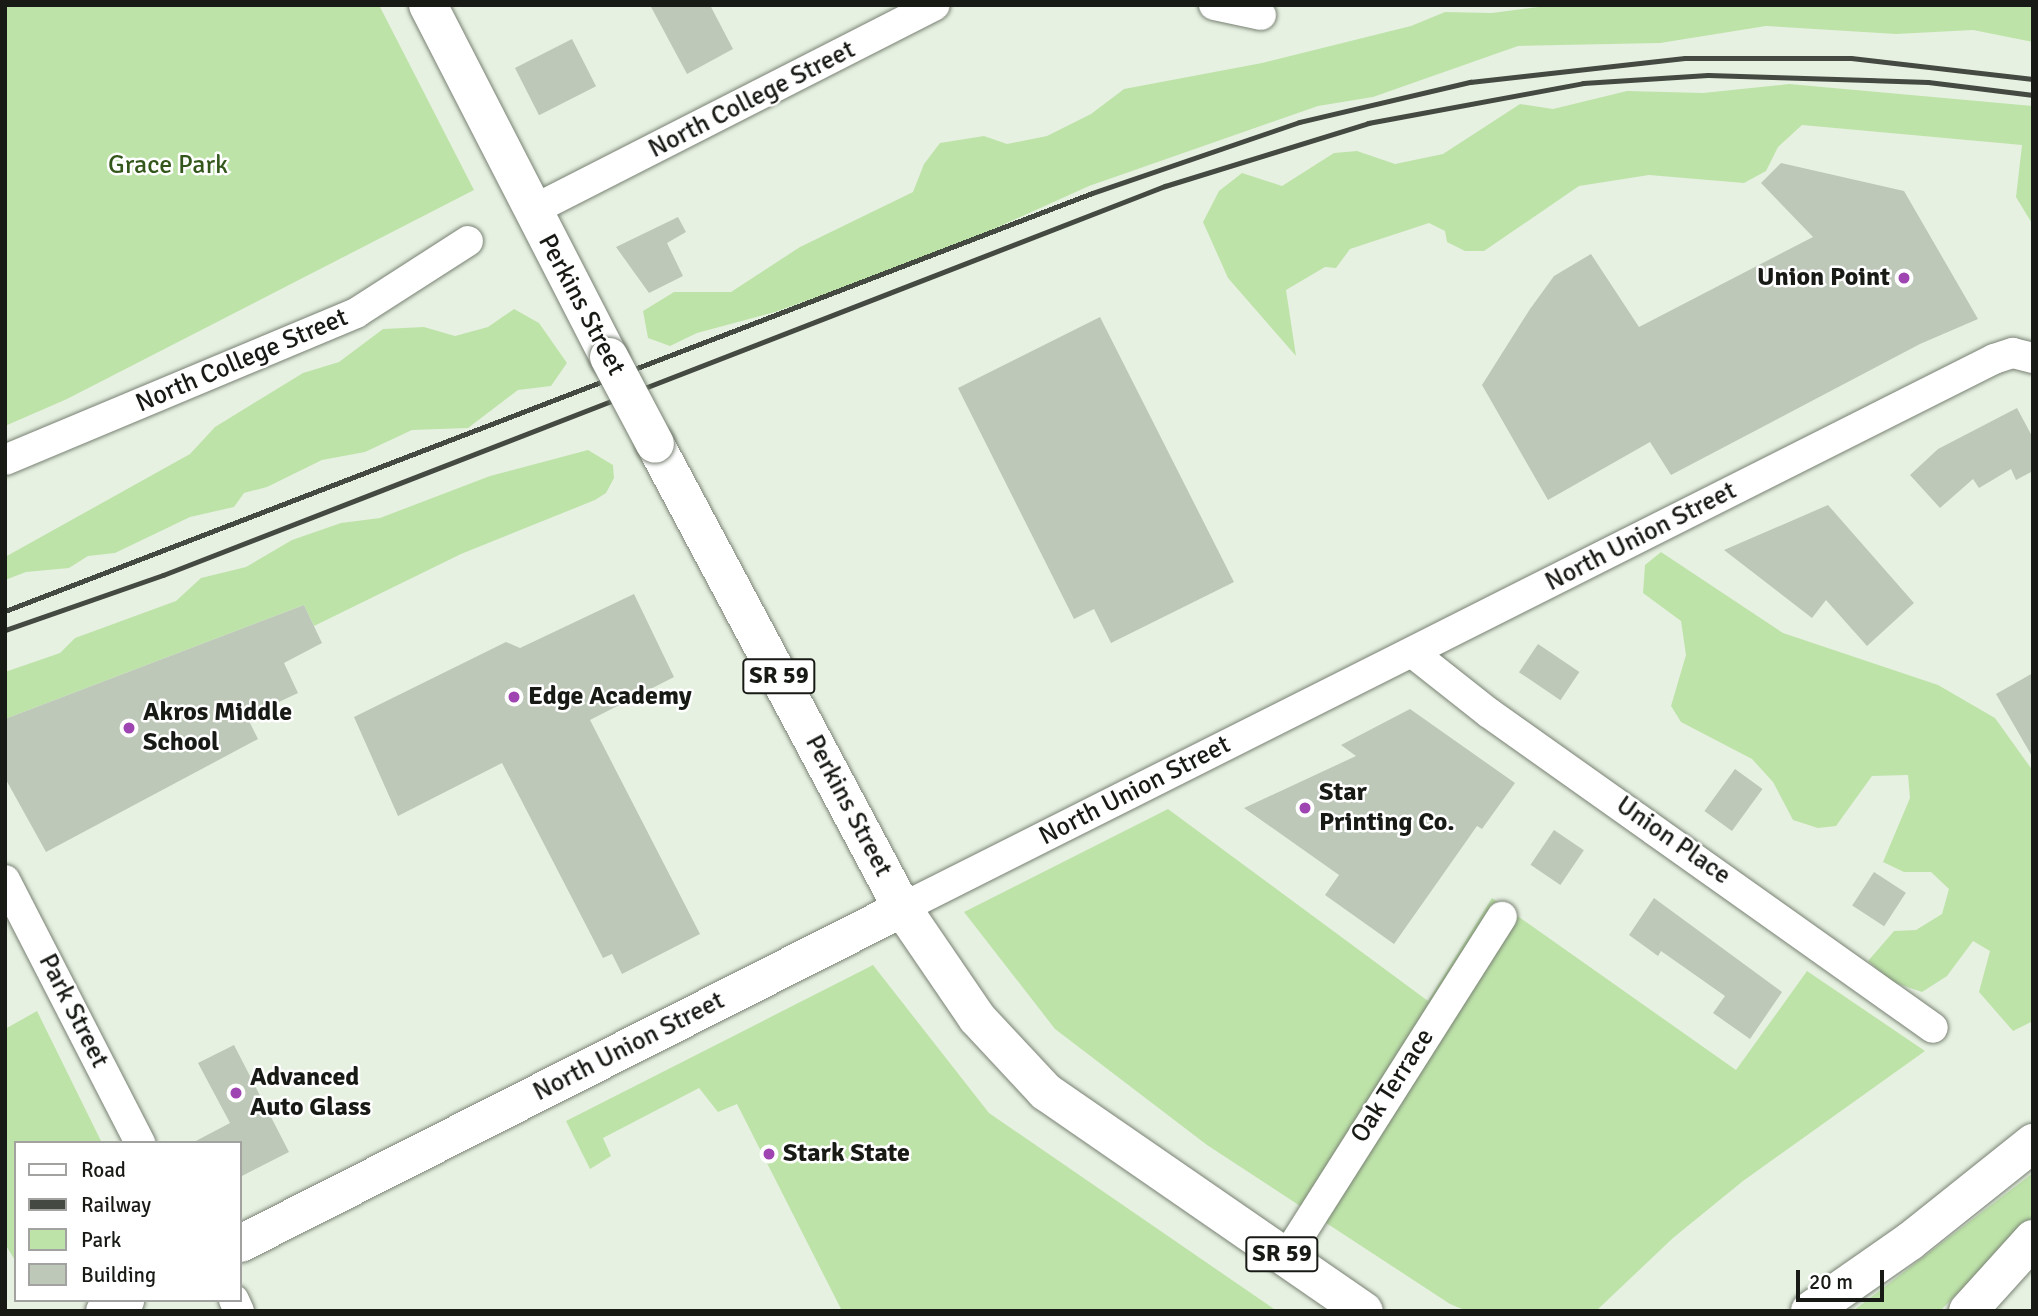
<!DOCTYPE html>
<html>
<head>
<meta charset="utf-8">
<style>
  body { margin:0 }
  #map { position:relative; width:2038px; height:1316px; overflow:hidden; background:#e7f1e2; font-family:Signika,sans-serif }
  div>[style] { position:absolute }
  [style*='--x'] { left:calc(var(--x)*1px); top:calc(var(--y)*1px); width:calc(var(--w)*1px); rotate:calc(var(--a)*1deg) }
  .green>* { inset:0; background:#bee3a9 }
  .building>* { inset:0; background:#bec8b9; transform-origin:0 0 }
  .roads { filter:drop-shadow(0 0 2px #788173) drop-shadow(0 0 2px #788173) }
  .minor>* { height:30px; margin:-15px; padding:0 15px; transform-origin:15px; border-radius:15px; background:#fff }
  .tertiary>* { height:37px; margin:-18.5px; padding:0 18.5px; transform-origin:18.5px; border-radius:18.5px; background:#fff }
  .primary>* { height:38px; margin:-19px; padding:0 19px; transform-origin:19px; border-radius:19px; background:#fff }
  .motorway>* { height:38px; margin:-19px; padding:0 19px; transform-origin:19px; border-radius:19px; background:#fff }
  .rail>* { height:5px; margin:-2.5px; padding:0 2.5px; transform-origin:2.5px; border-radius:2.5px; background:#444941 }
  .bridges { filter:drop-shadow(0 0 2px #788173) drop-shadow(0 0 2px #788173) }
  .primary-bridge>* { height:38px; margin:-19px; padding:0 19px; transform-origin:19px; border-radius:19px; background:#fff }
  .dots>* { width:19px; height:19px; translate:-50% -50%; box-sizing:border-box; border:4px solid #fff; border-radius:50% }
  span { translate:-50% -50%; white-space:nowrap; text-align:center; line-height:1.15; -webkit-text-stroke:5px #fff; paint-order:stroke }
  .shield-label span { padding:2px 5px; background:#fff; border:2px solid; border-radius:5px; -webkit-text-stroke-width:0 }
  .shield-label { font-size:24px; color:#171a15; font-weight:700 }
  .street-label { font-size:26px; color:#171a15 }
  .park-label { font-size:26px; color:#33571a }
  .poi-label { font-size:26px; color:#171a15; font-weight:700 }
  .right { translate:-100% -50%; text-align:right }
  .left { translate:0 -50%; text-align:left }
  .frame { position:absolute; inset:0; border:7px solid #171a15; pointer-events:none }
  .legend { position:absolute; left:14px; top:1141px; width:228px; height:161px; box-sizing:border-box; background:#fff; border:2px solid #a2a3a1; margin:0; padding:9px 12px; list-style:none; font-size:21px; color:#171a15 }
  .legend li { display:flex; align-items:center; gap:14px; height:35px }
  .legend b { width:35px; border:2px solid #a2a3a1 }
  .scale { position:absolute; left:1796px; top:1270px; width:88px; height:32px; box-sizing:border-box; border:4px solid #171a15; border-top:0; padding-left:9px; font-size:21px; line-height:24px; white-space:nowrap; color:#171a15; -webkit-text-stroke:5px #fff; paint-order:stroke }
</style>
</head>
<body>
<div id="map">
  <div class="green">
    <div style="clip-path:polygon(5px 5px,379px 5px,474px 190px,67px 399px,5px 426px)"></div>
    <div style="clip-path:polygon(1554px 5px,2033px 5px,2033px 42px,1973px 30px,1896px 34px,1766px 26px,1660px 43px,1518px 46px,1373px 97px,1318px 106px,1089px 186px,947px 250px,775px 312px,697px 333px,670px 346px,648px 338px,643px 311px,674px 292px,731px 292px,800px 247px,913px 192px,924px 164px,940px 143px,984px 136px,1007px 144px,1047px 136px,1091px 114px,1124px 89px,1262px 63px,1411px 26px,1445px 12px,1492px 13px)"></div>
    <div style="clip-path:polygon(1789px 84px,2033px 106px,2033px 225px,2016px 197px,2022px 145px,1802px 125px,1778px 147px,1766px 171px,1744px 183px,1649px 175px,1579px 186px,1484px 251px,1465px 251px,1447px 242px,1445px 231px,1429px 223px,1350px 249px,1336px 268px,1325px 267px,1286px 290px,1296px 356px,1228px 278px,1203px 222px,1219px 191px,1242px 173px,1282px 186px,1334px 153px,1357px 151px,1395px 164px,1443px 154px,1520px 104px,1553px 109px,1627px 91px,1703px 93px)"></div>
    <div style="clip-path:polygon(514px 309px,539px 323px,567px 363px,551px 386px,518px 390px,468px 428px,412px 430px,365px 452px,322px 460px,267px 487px,244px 493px,234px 507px,190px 517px,115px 553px,88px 556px,69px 568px,26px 572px,5px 580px,5px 557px,190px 454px,215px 427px,303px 373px,339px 362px,383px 329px,424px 327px,455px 336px,488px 327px)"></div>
    <div style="clip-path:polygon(588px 450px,613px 465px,614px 478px,606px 493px,595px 500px,461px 554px,314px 626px,304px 605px,5px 719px,5px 672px,60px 653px,75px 638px,176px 601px,201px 578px,246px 567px,292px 540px,341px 523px,380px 518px,490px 476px)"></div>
    <div style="clip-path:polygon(1661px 552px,1783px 633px,1938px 685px,1995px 718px,2033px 771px,2033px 1021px,2013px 1031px,1979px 992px,1990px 951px,1973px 941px,1947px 976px,1922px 992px,1893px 982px,1868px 961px,1894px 931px,1916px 930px,1942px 914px,1949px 889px,1931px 872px,1904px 872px,1883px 862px,1910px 798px,1908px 775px,1872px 776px,1836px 826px,1818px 828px,1793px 820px,1773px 782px,1752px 759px,1681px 722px,1671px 706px,1686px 655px,1681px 621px,1643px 593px,1645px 565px)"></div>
    <div style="clip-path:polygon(1168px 809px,1428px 1001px,1492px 898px,1736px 1070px,1807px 971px,1925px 1051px,1743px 1181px,1673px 1238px,1596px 1311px,1467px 1311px,1450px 1304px,1207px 1145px,1055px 1029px,964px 912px)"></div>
    <div style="clip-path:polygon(873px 965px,989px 1113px,1277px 1311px,842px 1311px,737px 1104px,718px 1112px,699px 1088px,603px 1138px,611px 1156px,590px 1169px,566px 1121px)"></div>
    <div style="clip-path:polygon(37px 1011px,102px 1143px,16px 1143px,16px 1262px,5px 1244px,5px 1029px)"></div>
    <div style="clip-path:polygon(2033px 1173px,2033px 1217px,1940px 1311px,1853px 1311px)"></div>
  </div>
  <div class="building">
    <div style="clip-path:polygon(650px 5px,710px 5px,733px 49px,687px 74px)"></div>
    <div style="left:572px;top:39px;width:53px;height:64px;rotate:63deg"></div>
    <div style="clip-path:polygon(1781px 163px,1904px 191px,1978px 319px,1920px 344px,1671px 475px,1650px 442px,1548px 500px,1482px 385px,1530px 309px,1554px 276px,1591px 254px,1639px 327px,1813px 237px,1761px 183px)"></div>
    <div style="clip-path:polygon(678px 217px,686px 232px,667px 243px,683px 276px,649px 293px,616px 247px)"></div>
    <div style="clip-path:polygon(1100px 317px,1234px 582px,1111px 643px,1094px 609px,1074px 619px,958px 388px)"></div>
    <div style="clip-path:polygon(2017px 408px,2033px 438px,2033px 471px,2016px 480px,2011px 469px,1979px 488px,1973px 479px,1940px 508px,1910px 475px,1938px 449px)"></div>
    <div style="clip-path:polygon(1828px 505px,1914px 603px,1867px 646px,1826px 600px,1812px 618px,1724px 550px)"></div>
    <div style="clip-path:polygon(634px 594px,674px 677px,590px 720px,700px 934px,622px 974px,612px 954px,603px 958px,502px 763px,398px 816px,354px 717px,506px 642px,520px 648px)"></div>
    <div style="clip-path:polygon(304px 605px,322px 643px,284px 663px,298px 693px,247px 717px,258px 739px,46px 852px,5px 778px,5px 719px)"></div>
    <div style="left:1538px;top:644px;width:50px;height:34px;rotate:34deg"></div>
    <div style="clip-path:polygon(2033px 673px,2033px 758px,1996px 694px)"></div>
    <div style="clip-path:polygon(1410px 709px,1515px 783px,1482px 829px,1477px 826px,1394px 944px,1325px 895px,1339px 875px,1244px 808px,1356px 756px,1341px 745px)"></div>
    <div style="left:1735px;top:769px;width:34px;height:52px;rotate:36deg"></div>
    <div style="left:1554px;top:830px;width:36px;height:42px;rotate:34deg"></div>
    <div style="left:1874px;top:872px;width:38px;height:40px;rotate:33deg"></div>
    <div style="clip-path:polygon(1654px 898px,1782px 992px,1750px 1039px,1713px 1013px,1725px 996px,1661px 951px,1658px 956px,1629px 935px)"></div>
    <div style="clip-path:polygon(234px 1045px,289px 1152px,240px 1177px,240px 1143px,192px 1143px,230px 1123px,198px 1063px)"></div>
  </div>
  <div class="roads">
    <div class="minor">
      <div style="--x:1214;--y:5;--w:48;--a:12"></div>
      <div style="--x:531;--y:211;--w:453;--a:-27"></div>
      <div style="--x:5;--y:460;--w:381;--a:-22.7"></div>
      <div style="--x:356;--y:313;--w:133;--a:-32.7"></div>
      <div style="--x:1413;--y:653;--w:97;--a:38.3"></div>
      <div style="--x:1489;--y:713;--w:544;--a:35.35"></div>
      <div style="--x:5;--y:880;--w:296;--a:62.8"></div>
      <div style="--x:902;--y:908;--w:1222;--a:-26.69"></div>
      <div style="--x:1994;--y:359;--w:20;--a:-18"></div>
      <div style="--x:2013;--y:353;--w:21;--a:14"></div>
      <div style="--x:1286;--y:1257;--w:403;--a:-57.6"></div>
      <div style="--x:234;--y:1300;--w:12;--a:66"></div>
    </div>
    <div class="tertiary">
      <div style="--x:240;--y:1243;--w:742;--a:-26.84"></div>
      <div style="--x:104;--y:1311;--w:24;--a:-28"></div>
    </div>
    <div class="primary">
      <div style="--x:428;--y:5;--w:396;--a:62.8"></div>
      <div style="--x:655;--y:444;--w:526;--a:61.97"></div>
      <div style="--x:902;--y:908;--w:133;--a:55.7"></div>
      <div style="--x:977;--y:1018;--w:101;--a:47"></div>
      <div style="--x:1046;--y:1092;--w:386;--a:34.6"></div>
    </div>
    <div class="motorway">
      <div style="--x:1810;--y:1311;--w:121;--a:-34.9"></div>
      <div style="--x:1909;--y:1242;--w:159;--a:-38.6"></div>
      <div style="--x:1968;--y:1311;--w:97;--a:-47.9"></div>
    </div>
  </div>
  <div class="rail">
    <div style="--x:5;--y:611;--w:1165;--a:-21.03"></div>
    <div style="--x:1092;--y:193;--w:219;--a:-18.9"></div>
    <div style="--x:1299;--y:122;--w:176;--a:-13.2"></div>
    <div style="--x:1470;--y:82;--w:216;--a:-6.4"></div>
    <div style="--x:1685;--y:58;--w:166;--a:0"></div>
    <div style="--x:1851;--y:58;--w:183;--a:6.6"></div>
    <div style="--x:5;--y:630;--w:167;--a:-19.2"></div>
    <div style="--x:163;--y:575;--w:1075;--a:-21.22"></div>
    <div style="--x:1165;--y:186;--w:213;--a:-17.2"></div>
    <div style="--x:1368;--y:123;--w:219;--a:-10.5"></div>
    <div style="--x:1583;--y:83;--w:125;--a:-3.7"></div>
    <div style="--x:1708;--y:75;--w:220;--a:1.8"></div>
    <div style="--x:1928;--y:82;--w:106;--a:7.1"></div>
  </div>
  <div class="bridges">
    <div class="primary-bridge">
      <div style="--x:609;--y:357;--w:98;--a:62.1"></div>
    </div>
  </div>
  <div class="dots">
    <div style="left:1904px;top:278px;background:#9e45b1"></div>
    <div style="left:514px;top:697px;background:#9e45b1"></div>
    <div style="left:129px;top:728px;background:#9e45b1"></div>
    <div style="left:1305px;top:808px;background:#9e45b1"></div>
    <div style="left:236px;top:1093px;background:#9e45b1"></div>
    <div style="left:769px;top:1154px;background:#9e45b1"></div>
  </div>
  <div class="shield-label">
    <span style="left:779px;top:676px">SR 59</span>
    <span style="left:1282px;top:1254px">SR 59</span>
  </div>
  <div class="street-label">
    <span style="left:752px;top:100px;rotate:-27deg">North College Street</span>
    <span style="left:581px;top:305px;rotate:62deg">Perkins Street</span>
    <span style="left:242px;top:361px;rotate:-23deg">North College Street</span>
    <span style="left:1641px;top:537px;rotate:-27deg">North Union Street</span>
    <span style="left:1135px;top:791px;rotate:-27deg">North Union Street</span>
    <span style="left:848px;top:806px;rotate:62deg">Perkins Street</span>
    <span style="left:1673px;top:841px;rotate:35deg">Union Place</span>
    <span style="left:73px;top:1011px;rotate:63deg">Park Street</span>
    <span style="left:629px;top:1047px;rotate:-27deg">North Union Street</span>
    <span style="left:1393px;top:1086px;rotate:-57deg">Oak Terrace</span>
  </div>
  <div class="park-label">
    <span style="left:168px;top:166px">Grace Park</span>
  </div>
  <div class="poi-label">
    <span class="right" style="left:1890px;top:278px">Union Point</span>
    <span class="left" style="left:528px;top:697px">Edge Academy</span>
    <span class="left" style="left:143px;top:728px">Akros Middle<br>School</span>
    <span class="left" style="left:1319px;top:808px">Star<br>Printing Co.</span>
    <span class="left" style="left:250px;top:1093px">Advanced<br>Auto Glass</span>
    <span class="left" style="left:783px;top:1154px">Stark State</span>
  </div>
  <div class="frame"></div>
  <ul class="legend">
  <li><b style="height:9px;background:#fff"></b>Road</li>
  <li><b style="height:9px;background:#444941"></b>Railway</li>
  <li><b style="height:19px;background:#bee3a9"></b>Park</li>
  <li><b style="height:19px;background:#bec8b9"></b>Building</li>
  </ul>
  <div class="scale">20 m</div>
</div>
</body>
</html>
